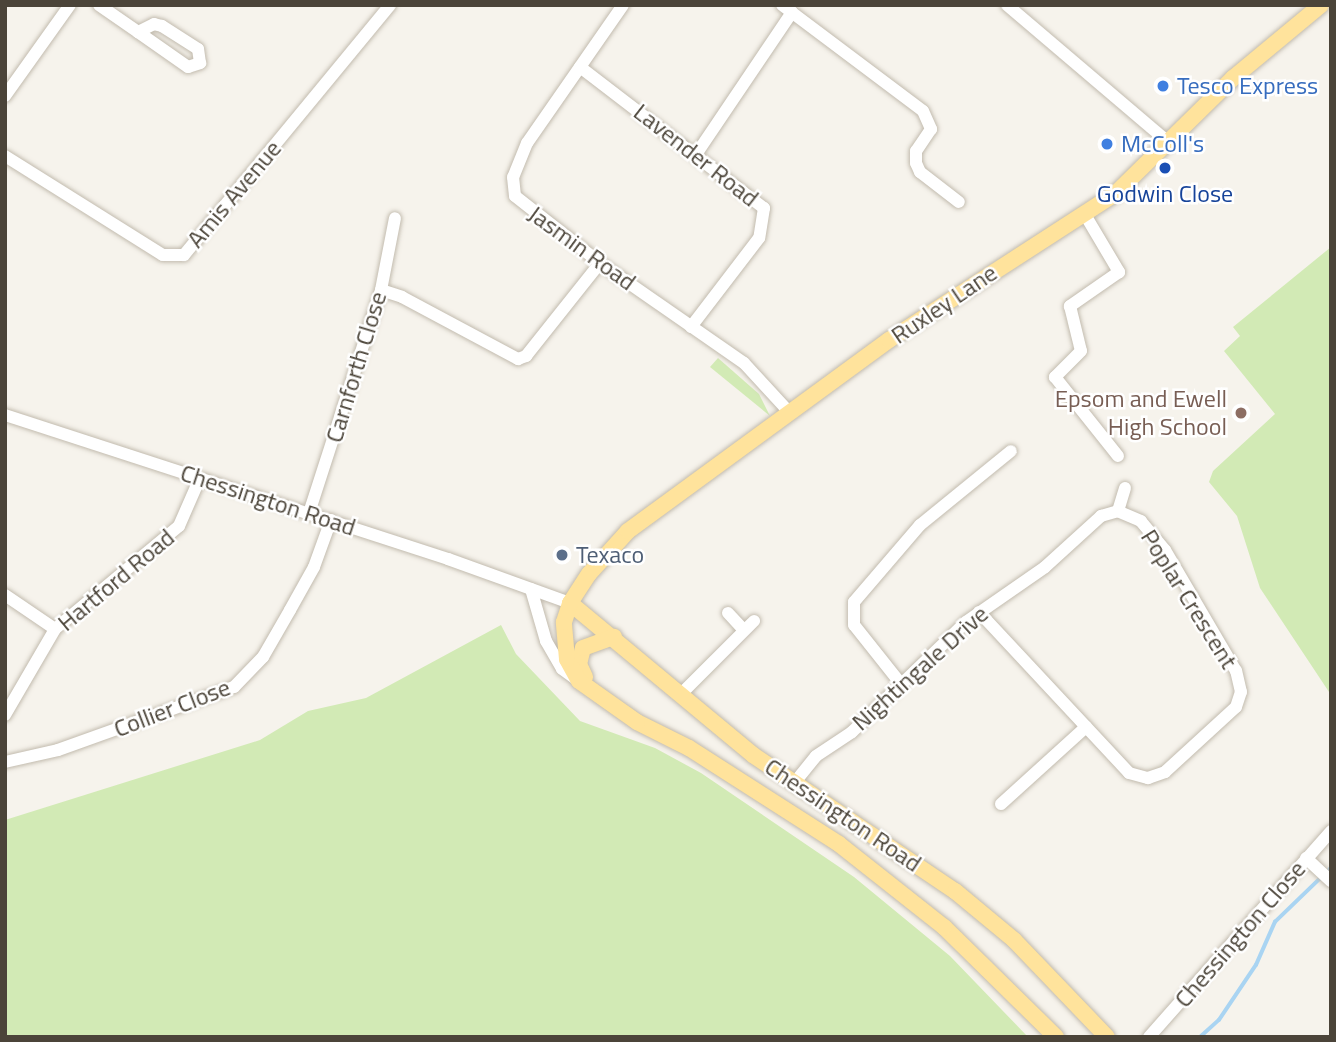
<!DOCTYPE html>
<html>
<head>
<meta charset="utf-8">
<style>
  body { margin:0 }
  #map { position:relative; width:1336px; height:1042px; overflow:hidden; background:#f6f3ec; font-family:"Titillium Web",sans-serif }
  div>[style] { position:absolute }
  [style*='--x'] { left:calc(var(--x)*1px); top:calc(var(--y)*1px); width:calc(var(--w)*1px); rotate:calc(var(--a)*1deg) }
  .green>* { inset:0; background:#d2eab5 }
  .stream>* { height:3.5px; margin:-1.75px; padding:0 1.75px; transform-origin:1.75px; border-radius:1.75px; background:#a9d4f2 }
  .roads { filter:drop-shadow(0 0 2px #c2bbae) drop-shadow(0 0 2px #c2bbae) }
  .minor>* { height:12px; margin:-6px; padding:0 6px; transform-origin:6px; border-radius:6px; background:#fff }
  .major>* { height:16px; margin:-8px; padding:0 8px; transform-origin:8px; border-radius:8px; background:#ffe39c }
  .dots>* { width:19px; height:19px; translate:-50% -50%; box-sizing:border-box; border:4px solid #fff; border-radius:50% }
  span { translate:-50% -50%; white-space:nowrap; text-align:center; line-height:1.15; -webkit-text-stroke:5px #fff; paint-order:stroke }
  .shop-label { font-size:24px; color:#366cbe }
  .left { translate:0 -50%; text-align:left }
  .street-label { font-size:24px; color:#4b4439 }
  .transit-label { font-size:24px; color:#164399 }
  .education-label { font-size:24px; color:#785e54 }
  .right { translate:-100% -50%; text-align:right }
  .service-label { font-size:24px; color:#4e5e75 }
  .frame { position:absolute; inset:0; border:7px solid #4b4439; pointer-events:none }
</style>
</head>
<body>
<div id="map">
  <div class="green">
    <div style="clip-path:polygon(1331px 247px,1331px 695px,1260px 588px,1237px 516px,1209px 482px,1213px 471px,1275px 414px,1224px 351px,1240px 336px,1233px 327px)"></div>
    <div style="clip-path:polygon(718px 358px,759px 394px,770px 416px,710px 367px)"></div>
    <div style="clip-path:polygon(501px 625px,516px 654px,580px 721px,655px 748px,701px 773px,854px 877px,950px 956px,1028px 1037px,5px 1037px,5px 820px,260px 740px,308px 711px,366px 698px)"></div>
  </div>
  <div class="stream">
    <div style="--x:1200;--y:1037;--w:25;--a:-42"></div>
    <div style="--x:1219;--y:1020;--w:66;--a:-56.1"></div>
    <div style="--x:1256;--y:965;--w:47;--a:-66.2"></div>
    <div style="--x:1275;--y:922;--w:78;--a:-44"></div>
  </div>
  <div class="roads">
    <div class="minor">
      <div style="--x:99;--y:5;--w:47;--a:34.7"></div>
      <div style="--x:138;--y:32;--w:61;--a:35"></div>
      <div style="--x:188;--y:67;--w:13;--a:-18"></div>
      <div style="--x:200;--y:63;--w:14;--a:-98"></div>
      <div style="--x:198;--y:49;--w:43;--a:-147.4"></div>
      <div style="--x:162;--y:26;--w:8;--a:-166"></div>
      <div style="--x:154;--y:24;--w:18;--a:153"></div>
      <div style="--x:623;--y:5;--w:168;--a:124.8"></div>
      <div style="--x:527;--y:143;--w:37;--a:112"></div>
      <div style="--x:513;--y:177;--w:19;--a:84"></div>
      <div style="--x:515;--y:196;--w:108;--a:38.2"></div>
      <div style="--x:600;--y:263;--w:175;--a:34.8"></div>
      <div style="--x:744;--y:363;--w:68;--a:47.4"></div>
      <div style="--x:782;--y:5;--w:176;--a:36.9"></div>
      <div style="--x:923;--y:111;--w:20;--a:66"></div>
      <div style="--x:931;--y:129;--w:27;--a:124"></div>
      <div style="--x:916;--y:151;--w:12;--a:90"></div>
      <div style="--x:916;--y:163;--w:10;--a:66"></div>
      <div style="--x:920;--y:172;--w:49;--a:37.6"></div>
      <div style="--x:1007;--y:5;--w:213;--a:40.4"></div>
      <div style="--x:580;--y:67;--w:232;--a:37.5"></div>
      <div style="--x:764;--y:208;--w:30;--a:99"></div>
      <div style="--x:759;--y:238;--w:112;--a:127.4"></div>
      <div style="--x:5;--y:96;--w:112;--a:-54.5"></div>
      <div style="--x:697;--y:153;--w:170;--a:-56"></div>
      <div style="--x:5;--y:156;--w:186;--a:32.1"></div>
      <div style="--x:163;--y:255;--w:21;--a:0"></div>
      <div style="--x:184;--y:255;--w:324;--a:-50.5"></div>
      <div style="--x:1084;--y:213;--w:69;--a:59.3"></div>
      <div style="--x:1119;--y:272;--w:60;--a:145.2"></div>
      <div style="--x:1070;--y:306;--w:46;--a:76.3"></div>
      <div style="--x:1081;--y:351;--w:37;--a:135"></div>
      <div style="--x:1055;--y:377;--w:101;--a:51.4"></div>
      <div style="--x:381;--y:290;--w:22;--a:18"></div>
      <div style="--x:402;--y:297;--w:132;--a:28.1"></div>
      <div style="--x:518;--y:359;--w:9;--a:-21"></div>
      <div style="--x:526;--y:356;--w:119;--a:-51.5"></div>
      <div style="--x:5;--y:415;--w:466;--a:18"></div>
      <div style="--x:448;--y:559;--w:130;--a:19.8"></div>
      <div style="--x:1118;--y:511;--w:24;--a:-73"></div>
      <div style="--x:309;--y:513;--w:234;--a:-72.1"></div>
      <div style="--x:381;--y:290;--w:73;--a:-79"></div>
      <div style="--x:531;--y:589;--w:54;--a:73.9"></div>
      <div style="--x:546;--y:641;--w:32;--a:60"></div>
      <div style="--x:562;--y:669;--w:17;--a:36"></div>
      <div style="--x:5;--y:595;--w:60;--a:34.2"></div>
      <div style="--x:979;--y:612;--w:220;--a:47"></div>
      <div style="--x:1129;--y:773;--w:20;--a:15"></div>
      <div style="--x:1148;--y:778;--w:18;--a:-19"></div>
      <div style="--x:1165;--y:772;--w:96;--a:-42.5"></div>
      <div style="--x:1236;--y:707;--w:16;--a:-72"></div>
      <div style="--x:1241;--y:692;--w:22;--a:-103"></div>
      <div style="--x:1236;--y:671;--w:140;--a:-120.4"></div>
      <div style="--x:1165;--y:550;--w:38;--a:-130"></div>
      <div style="--x:1141;--y:521;--w:25;--a:-157"></div>
      <div style="--x:728;--y:613;--w:23;--a:47"></div>
      <div style="--x:901;--y:684;--w:75;--a:-128.5"></div>
      <div style="--x:854;--y:625;--w:23;--a:-90"></div>
      <div style="--x:854;--y:602;--w:101;--a:-49.4"></div>
      <div style="--x:920;--y:525;--w:117;--a:-39.1"></div>
      <div style="--x:682;--y:693;--w:102;--a:-45"></div>
      <div style="--x:5;--y:715;--w:99;--a:-59.8"></div>
      <div style="--x:55;--y:629;--w:161;--a:-39.7"></div>
      <div style="--x:179;--y:526;--w:52;--a:-66.4"></div>
      <div style="--x:5;--y:762;--w:54;--a:-12.8"></div>
      <div style="--x:58;--y:750;--w:187;--a:-19.7"></div>
      <div style="--x:234;--y:687;--w:42;--a:-46"></div>
      <div style="--x:263;--y:657;--w:54;--a:-60.1"></div>
      <div style="--x:290;--y:610;--w:49;--a:-60.8"></div>
      <div style="--x:314;--y:567;--w:50;--a:-70.1"></div>
      <div style="--x:795;--y:782;--w:33;--a:-51"></div>
      <div style="--x:816;--y:756;--w:43;--a:-33.7"></div>
      <div style="--x:852;--y:732;--w:158;--a:-44"></div>
      <div style="--x:966;--y:622;--w:96;--a:-34.8"></div>
      <div style="--x:1045;--y:567;--w:76;--a:-42.3"></div>
      <div style="--x:1101;--y:516;--w:18;--a:-16"></div>
      <div style="--x:1001;--y:804;--w:115;--a:-42.2"></div>
      <div style="--x:1306;--y:858;--w:34;--a:43"></div>
      <div style="--x:1149;--y:1037;--w:275;--a:-48.5"></div>
    </div>
    <div class="major">
      <div style="--x:570;--y:603;--w:238;--a:39.7"></div>
      <div style="--x:753;--y:755;--w:244;--a:34"></div>
      <div style="--x:955;--y:891;--w:77;--a:39.7"></div>
      <div style="--x:1014;--y:940;--w:134;--a:46.2"></div>
      <div style="--x:585;--y:677;--w:14;--a:-115"></div>
      <div style="--x:579;--y:664;--w:16;--a:-76"></div>
      <div style="--x:583;--y:648;--w:33;--a:-20"></div>
      <div style="--x:1056;--y:1037;--w:157;--a:-135.5"></div>
      <div style="--x:944;--y:927;--w:134;--a:-141.7"></div>
      <div style="--x:839;--y:844;--w:178;--a:-147.4"></div>
      <div style="--x:689;--y:748;--w:58;--a:-153.4"></div>
      <div style="--x:637;--y:722;--w:71;--a:-144.7"></div>
      <div style="--x:579;--y:681;--w:25;--a:-119"></div>
      <div style="--x:567;--y:659;--w:37;--a:-95"></div>
      <div style="--x:564;--y:622;--w:20;--a:-72"></div>
      <div style="--x:570;--y:603;--w:35;--a:-57"></div>
      <div style="--x:589;--y:574;--w:58;--a:-47.8"></div>
      <div style="--x:628;--y:531;--w:323;--a:-36.2"></div>
      <div style="--x:889;--y:340;--w:270;--a:-32.9"></div>
      <div style="--x:1116;--y:193;--w:164;--a:-44.5"></div>
      <div style="--x:1233;--y:78;--w:114;--a:-39.7"></div>
    </div>
  </div>
  <div class="dots">
    <div style="left:1163px;top:86px;background:#3f7fe0"></div>
    <div style="left:1107px;top:144px;background:#3f7fe0"></div>
    <div style="left:1165px;top:168px;background:#1a4fb4"></div>
    <div style="left:1241px;top:413px;background:#8d6e63"></div>
    <div style="left:562px;top:555px;background:#5c6f8a"></div>
  </div>
  <div class="shop-label">
    <span class="left" style="left:1177px;top:86px">Tesco Express</span>
    <span class="left" style="left:1121px;top:144px">McColl's</span>
  </div>
  <div class="street-label">
    <span style="left:696px;top:155px;rotate:38deg">Lavender Road</span>
    <span style="left:234px;top:194px;rotate:-50deg">Amis Avenue</span>
    <span style="left:582px;top:248px;rotate:36deg">Jasmin Road</span>
    <span style="left:944px;top:304px;rotate:-34deg">Ruxley Lane</span>
    <span style="left:356px;top:367px;rotate:-73deg">Carnforth Close</span>
    <span style="left:268px;top:500px;rotate:18deg">Chessington Road</span>
    <span style="left:116px;top:580px;rotate:-40deg">Hartford Road</span>
    <span style="left:1189px;top:599px;rotate:58deg">Poplar Crescent</span>
    <span style="left:920px;top:668px;rotate:-42deg">Nightingale Drive</span>
    <span style="left:172px;top:708px;rotate:-21deg">Collier Close</span>
    <span style="left:843px;top:815px;rotate:34deg">Chessington Road</span>
    <span style="left:1240px;top:934px;rotate:-49deg">Chessington Close</span>
  </div>
  <div class="transit-label">
    <span style="left:1165px;top:194px">Godwin Close</span>
  </div>
  <div class="education-label">
    <span class="right" style="left:1227px;top:413px">Epsom and Ewell<br>High School</span>
  </div>
  <div class="service-label">
    <span class="left" style="left:576px;top:555px">Texaco</span>
  </div>
  <div class="frame"></div>
</div>
</body>
</html>
